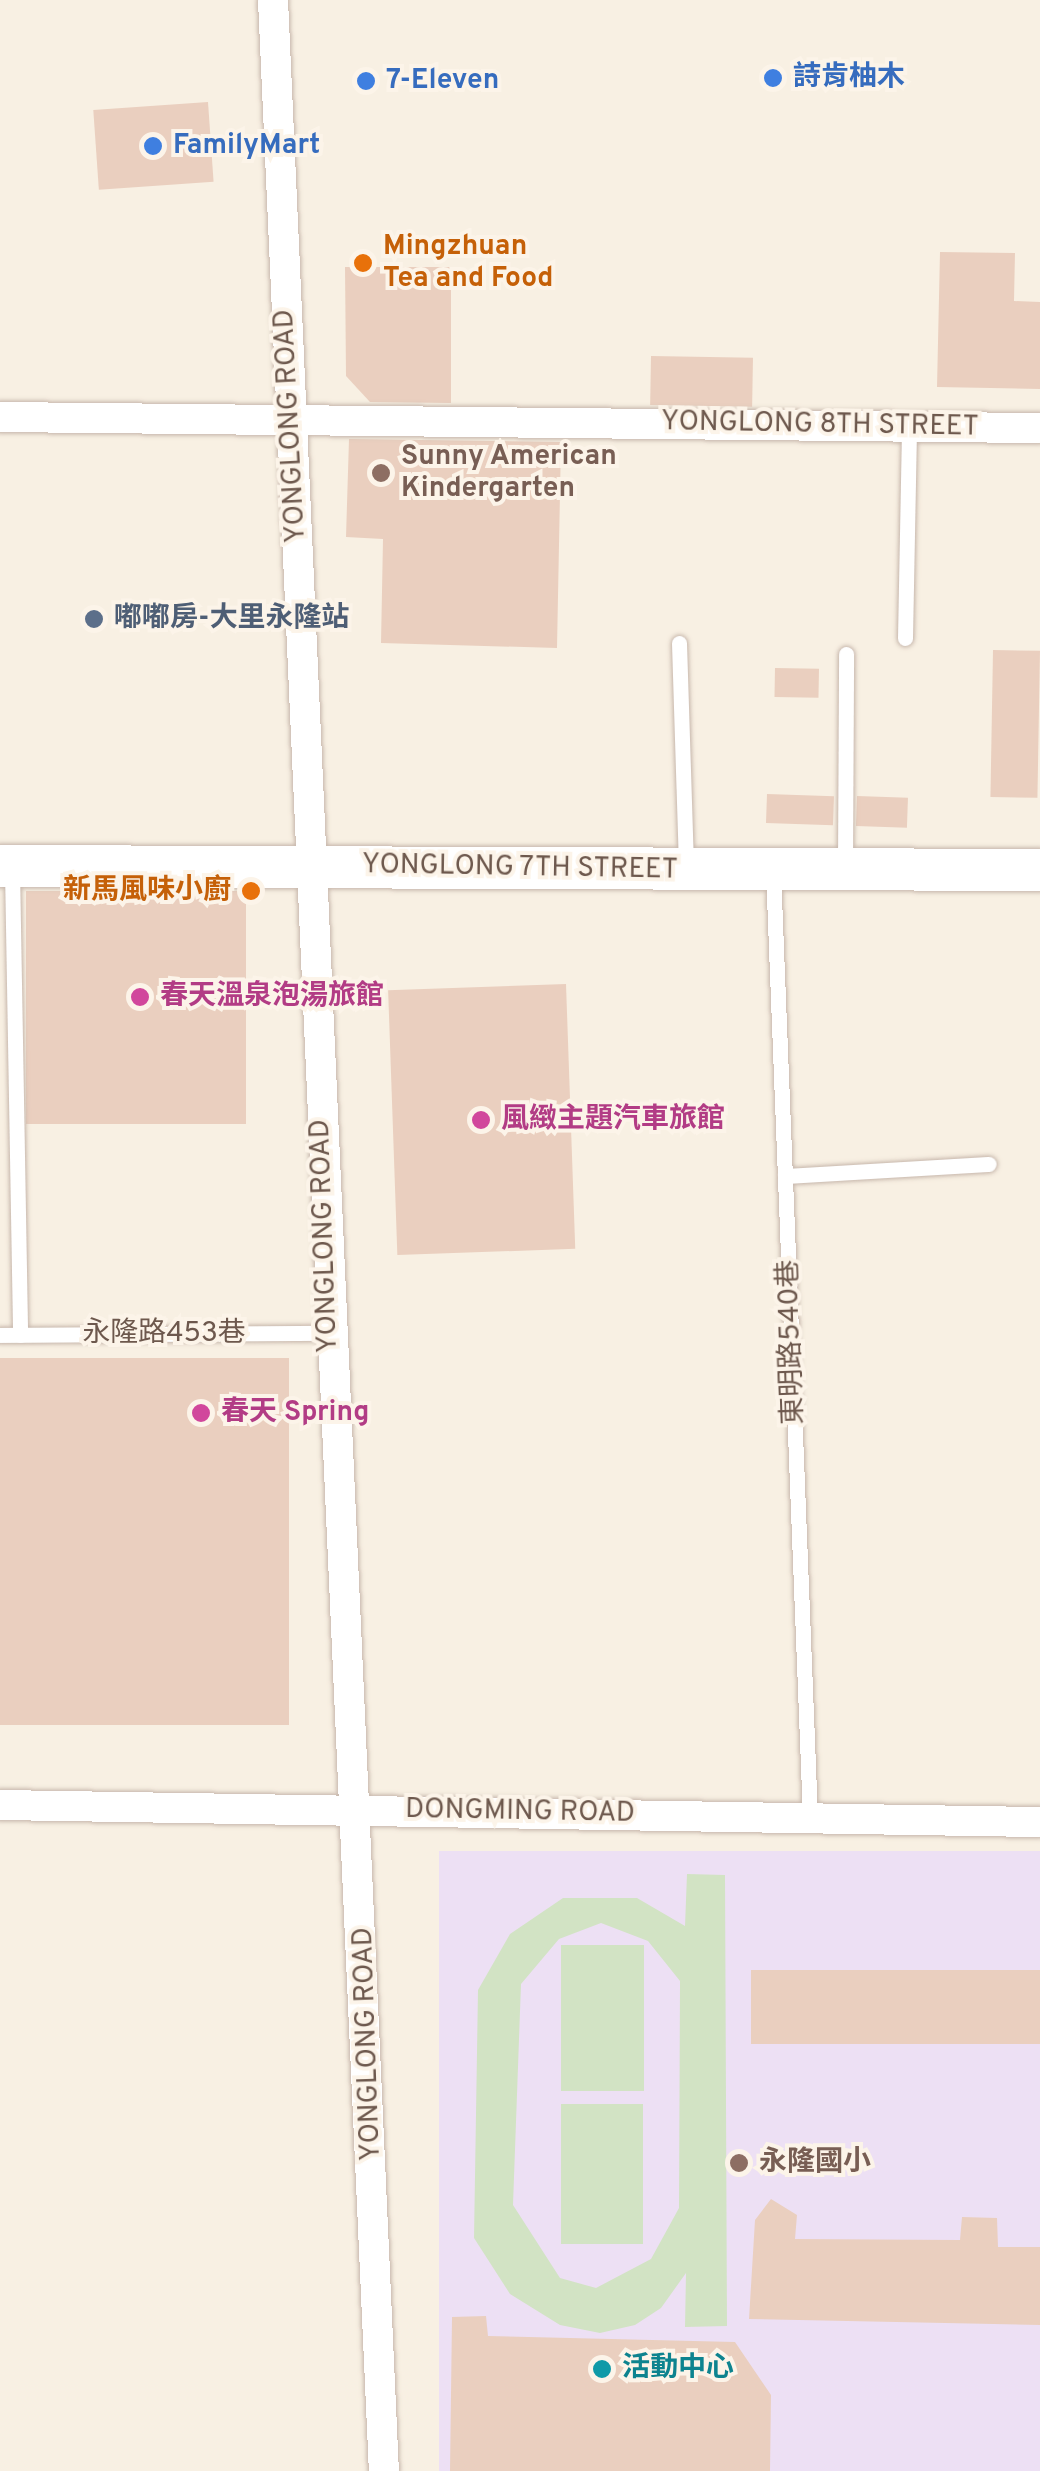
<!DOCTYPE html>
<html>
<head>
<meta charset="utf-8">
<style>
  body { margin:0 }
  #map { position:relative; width:1040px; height:2471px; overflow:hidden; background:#f8f0e3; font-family:Overpass,"Noto Sans TC",sans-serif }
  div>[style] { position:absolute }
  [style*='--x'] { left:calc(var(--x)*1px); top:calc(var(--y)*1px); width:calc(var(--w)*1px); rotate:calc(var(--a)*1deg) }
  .education>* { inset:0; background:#ede0f4; transform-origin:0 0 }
  .green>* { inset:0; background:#d2e3c4; transform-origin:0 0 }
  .building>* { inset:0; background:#eacfbf; transform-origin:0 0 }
  .roads { filter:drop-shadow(0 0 2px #c7b7ac) drop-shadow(0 0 2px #c7b7ac) }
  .lane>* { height:15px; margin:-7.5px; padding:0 7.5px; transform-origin:7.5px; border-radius:7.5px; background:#fff }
  .street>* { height:30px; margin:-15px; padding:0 15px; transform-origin:15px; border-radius:15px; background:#fff }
  .secondary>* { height:42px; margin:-21px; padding:0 21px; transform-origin:21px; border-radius:21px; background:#fff }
  .dots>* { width:28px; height:28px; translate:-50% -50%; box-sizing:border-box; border:5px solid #fcf4e9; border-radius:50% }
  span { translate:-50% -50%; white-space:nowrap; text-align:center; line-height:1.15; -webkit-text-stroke:8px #fcf4e9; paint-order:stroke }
  .shop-label { font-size:28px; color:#366cbe; font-weight:700 }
  .left { translate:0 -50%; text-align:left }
  .food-label { font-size:28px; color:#c56008; font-weight:700 }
  .right { translate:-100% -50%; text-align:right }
  .street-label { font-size:28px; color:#6d584d }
  .education-label { font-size:28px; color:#785e54; font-weight:700 }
  .service-label { font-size:28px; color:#4e5e75; font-weight:700 }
  .hotel-label { font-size:28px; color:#b23c85; font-weight:700 }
  .culture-label { font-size:28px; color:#0d838f; font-weight:700 }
</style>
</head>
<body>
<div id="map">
  <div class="education">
    <div style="left:439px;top:1851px;width:601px;height:620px"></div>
  </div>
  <div class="green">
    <div style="clip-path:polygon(evenodd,687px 1874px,725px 1875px,727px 2326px,685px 2327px,686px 2273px,661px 2308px,635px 2325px,600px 2333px,560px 2325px,510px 2294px,474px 2238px,478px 1990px,510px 1934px,563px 1898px,637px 1898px,685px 1926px,687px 1874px,601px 1923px,648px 1941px,680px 1981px,679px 2208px,651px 2259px,596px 2288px,560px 2278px,513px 2205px,521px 1984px,559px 1939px,601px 1923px)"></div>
    <div style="left:561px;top:1945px;width:83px;height:146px"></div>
    <div style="left:561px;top:2104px;width:82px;height:140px"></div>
  </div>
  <div class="building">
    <div style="left:208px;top:102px;width:80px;height:115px;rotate:86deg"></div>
    <div style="clip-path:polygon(940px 252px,1015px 253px,1014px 301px,1040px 302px,1040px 389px,937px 387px)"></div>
    <div style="clip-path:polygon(345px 267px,451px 267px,451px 403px,370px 402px,346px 376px)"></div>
    <div style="left:651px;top:356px;width:102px;height:49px;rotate:1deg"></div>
    <div style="clip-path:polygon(349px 439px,561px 442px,557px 648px,381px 643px,383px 539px,346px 537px)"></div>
    <div style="left:993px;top:650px;width:47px;height:147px;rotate:1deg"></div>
    <div style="left:775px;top:668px;width:44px;height:29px;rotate:1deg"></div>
    <div style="left:767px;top:794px;width:67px;height:29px;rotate:2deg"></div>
    <div style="left:857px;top:796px;width:51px;height:30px;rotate:2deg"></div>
    <div style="left:26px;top:891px;width:220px;height:233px"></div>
    <div style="left:566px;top:984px;width:265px;height:178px;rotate:88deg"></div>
    <div style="left:0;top:1358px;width:289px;height:367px"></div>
    <div style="left:751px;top:1970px;width:289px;height:74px"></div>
    <div style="clip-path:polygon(771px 2199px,797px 2215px,795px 2239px,960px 2240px,962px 2217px,997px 2218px,998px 2247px,1040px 2247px,1040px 2325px,749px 2319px,755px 2220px)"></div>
    <div style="clip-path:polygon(486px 2316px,488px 2336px,735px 2342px,771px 2395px,770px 2471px,450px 2471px,452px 2317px)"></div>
  </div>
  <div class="roads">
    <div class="lane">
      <div style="--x:905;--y:638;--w:211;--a:-88.9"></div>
      <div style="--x:679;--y:643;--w:221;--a:88.2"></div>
      <div style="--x:845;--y:865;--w:211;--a:-89.7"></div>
      <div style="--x:12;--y:869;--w:466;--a:89"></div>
      <div style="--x:773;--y:871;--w:946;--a:87.76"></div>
      <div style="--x:785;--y:1176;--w:204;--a:-3.4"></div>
      <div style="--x:0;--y:1335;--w:327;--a:-0.4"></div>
    </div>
    <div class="street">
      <div style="--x:273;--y:0;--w:2473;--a:87.43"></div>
      <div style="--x:0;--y:417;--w:1040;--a:0.61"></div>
      <div style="--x:0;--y:1805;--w:1040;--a:0.94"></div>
    </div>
    <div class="secondary">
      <div style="--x:0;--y:866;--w:1040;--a:0.22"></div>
    </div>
  </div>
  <div class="dots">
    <div style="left:773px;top:78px;background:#3f7fe0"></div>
    <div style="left:366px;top:81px;background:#3f7fe0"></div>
    <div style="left:153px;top:146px;background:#3f7fe0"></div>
    <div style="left:363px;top:263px;background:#e8710a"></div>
    <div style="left:381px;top:473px;background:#8d6e63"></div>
    <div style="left:94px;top:619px;background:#5c6f8a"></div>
    <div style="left:251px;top:891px;background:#e8710a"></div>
    <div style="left:140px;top:997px;background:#d1479c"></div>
    <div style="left:481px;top:1120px;background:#d1479c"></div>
    <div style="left:201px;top:1413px;background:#d1479c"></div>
    <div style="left:739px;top:2163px;background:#8d6e63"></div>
    <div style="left:602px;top:2369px;background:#0f9aa8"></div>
  </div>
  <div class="shop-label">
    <span class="left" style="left:793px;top:78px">詩肯柚木</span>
    <span class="left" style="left:386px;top:81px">7-Eleven</span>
    <span class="left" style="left:173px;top:146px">FamilyMart</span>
  </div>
  <div class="food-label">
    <span class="left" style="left:383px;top:263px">Mingzhuan<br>Tea and Food</span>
    <span class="right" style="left:231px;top:891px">新馬風味小廚</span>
  </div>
  <div class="street-label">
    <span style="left:820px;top:425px;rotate:1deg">YONGLONG 8TH STREET</span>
    <span style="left:291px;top:426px;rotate:-93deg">YONGLONG ROAD</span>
    <span style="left:520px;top:868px;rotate:1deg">YONGLONG 7TH STREET</span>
    <span style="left:325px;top:1236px;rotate:-92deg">YONGLONG ROAD</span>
    <span style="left:164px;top:1334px">永隆路453巷</span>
    <span style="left:792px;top:1342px;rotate:-92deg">東明路540巷</span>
    <span style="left:520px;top:1812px;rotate:1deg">DONGMING ROAD</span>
    <span style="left:368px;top:2044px;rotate:-92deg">YONGLONG ROAD</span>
  </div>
  <div class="education-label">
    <span class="left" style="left:401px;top:473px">Sunny American<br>Kindergarten</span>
    <span class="left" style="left:759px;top:2163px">永隆國小</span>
  </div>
  <div class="service-label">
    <span class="left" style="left:114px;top:619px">嘟嘟房-大里永隆站</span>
  </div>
  <div class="hotel-label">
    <span class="left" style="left:160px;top:997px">春天溫泉泡湯旅館</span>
    <span class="left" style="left:501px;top:1120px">風緻主題汽車旅館</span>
    <span class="left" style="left:221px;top:1413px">春天 Spring</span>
  </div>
  <div class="culture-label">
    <span class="left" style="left:622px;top:2369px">活動中心</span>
  </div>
</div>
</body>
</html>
